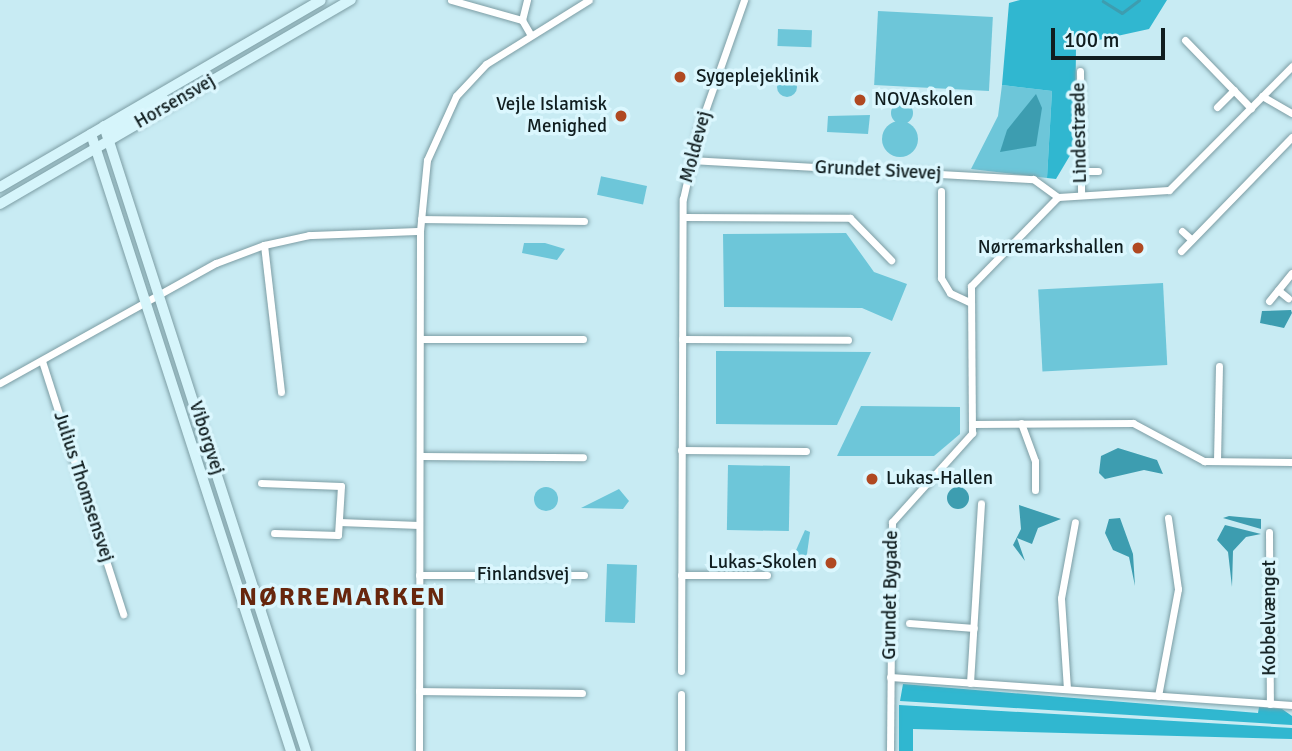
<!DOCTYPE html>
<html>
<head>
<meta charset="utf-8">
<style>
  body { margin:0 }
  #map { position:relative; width:1292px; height:751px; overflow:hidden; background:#c8ebf3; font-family:Signika,sans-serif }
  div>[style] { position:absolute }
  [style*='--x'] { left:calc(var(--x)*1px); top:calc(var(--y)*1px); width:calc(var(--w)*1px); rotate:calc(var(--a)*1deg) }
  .green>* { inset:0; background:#6dc6d9; transform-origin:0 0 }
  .round { border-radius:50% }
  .forest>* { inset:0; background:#30b7d0 }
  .water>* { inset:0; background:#3d9db0 }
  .stream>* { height:2.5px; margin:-1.25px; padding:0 1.25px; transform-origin:1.25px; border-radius:1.25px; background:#3d9db0 }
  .roads { filter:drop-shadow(0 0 2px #7c9da4) drop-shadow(0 0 2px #7c9da4) }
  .street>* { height:7px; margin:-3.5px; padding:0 3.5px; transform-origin:3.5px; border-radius:3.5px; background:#fff }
  .secondary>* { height:10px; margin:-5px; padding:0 5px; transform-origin:5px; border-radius:5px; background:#d6f5fb }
  .dots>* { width:19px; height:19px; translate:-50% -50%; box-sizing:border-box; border:4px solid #dbf7fe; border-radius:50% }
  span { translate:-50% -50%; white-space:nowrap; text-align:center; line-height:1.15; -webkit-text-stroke:7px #dbf7fe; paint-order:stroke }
  .poi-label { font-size:19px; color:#101d1f }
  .left { translate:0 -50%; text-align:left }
  .right { translate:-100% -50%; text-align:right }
  .street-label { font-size:19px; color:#101d1f }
  .district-label { font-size:26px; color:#67260d; font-weight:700; letter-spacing:2px }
  .scale { position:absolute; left:1051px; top:28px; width:114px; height:32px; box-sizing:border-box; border:4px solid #101d1f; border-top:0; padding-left:9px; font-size:21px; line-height:24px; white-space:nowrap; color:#101d1f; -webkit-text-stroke:5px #dbf7fe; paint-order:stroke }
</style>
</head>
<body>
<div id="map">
  <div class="green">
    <div style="left:878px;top:11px;width:115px;height:74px;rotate:3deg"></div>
    <div style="left:778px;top:29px;width:34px;height:17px;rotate:2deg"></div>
    <div class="round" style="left:777px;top:77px;width:20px;height:20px"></div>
    <div style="clip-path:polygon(1002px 85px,1052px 91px,1047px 178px,971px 169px,998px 116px)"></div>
    <div class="round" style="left:891px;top:102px;width:22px;height:22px"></div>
    <div style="clip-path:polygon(870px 115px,868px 134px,827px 132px,828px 116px)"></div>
    <div class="round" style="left:882px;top:121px;width:36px;height:36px"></div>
    <div style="left:647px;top:186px;width:19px;height:47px;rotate:102deg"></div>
    <div style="clip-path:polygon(846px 233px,874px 272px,907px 284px,892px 321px,862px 308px,724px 307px,723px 234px)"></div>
    <div style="clip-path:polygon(524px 243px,545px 243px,565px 249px,557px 260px,522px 253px)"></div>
    <div style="left:1163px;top:283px;width:82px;height:125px;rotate:87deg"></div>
    <div style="clip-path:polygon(716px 351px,871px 352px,837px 425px,716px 424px)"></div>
    <div style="clip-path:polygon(861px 406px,960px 407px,960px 434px,934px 456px,837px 456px)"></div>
    <div style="left:728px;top:465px;width:62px;height:65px;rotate:1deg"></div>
    <div class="round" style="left:534px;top:487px;width:24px;height:24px"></div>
    <div style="clip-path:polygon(619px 489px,629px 501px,623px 509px,581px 508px)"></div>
    <div style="clip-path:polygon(805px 530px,810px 532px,806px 561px,789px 566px)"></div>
    <div style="left:607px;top:564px;width:30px;height:58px;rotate:2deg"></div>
  </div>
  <div class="forest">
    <div style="clip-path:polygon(1020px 0,1167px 0,1149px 29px,1076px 45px,1075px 147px,1056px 179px,1047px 178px,1052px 91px,1002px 85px,1009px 3px)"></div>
    <div style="clip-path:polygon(903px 684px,1258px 713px,1259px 707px,1282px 709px,1292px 716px,1292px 725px,900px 701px)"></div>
    <div style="clip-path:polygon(899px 705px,1292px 728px,1292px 739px,913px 729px,913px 751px,899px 751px)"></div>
  </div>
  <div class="water">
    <div style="clip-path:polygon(1036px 94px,1042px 108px,1036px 146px,1000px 152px,1007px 130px)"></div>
    <div style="clip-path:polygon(1262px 311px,1291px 310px,1292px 313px,1284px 328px,1260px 323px)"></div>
    <div style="clip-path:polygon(1118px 448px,1157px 460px,1163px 474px,1144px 470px,1105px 479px,1099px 473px,1101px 456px)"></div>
    <div class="round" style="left:947px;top:487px;width:22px;height:22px"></div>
    <div style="clip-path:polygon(1019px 505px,1061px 519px,1038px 528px,1032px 544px,1017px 538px,1025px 561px,1013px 545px,1021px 529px)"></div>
    <div style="clip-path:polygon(1120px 518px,1133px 554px,1135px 586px,1129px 557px,1113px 550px,1105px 533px,1109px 519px)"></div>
    <div style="clip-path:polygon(1261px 519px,1261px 529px,1223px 518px,1229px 516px)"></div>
    <div style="clip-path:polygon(1225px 525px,1261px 534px,1246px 537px,1233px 551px,1232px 587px,1228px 552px,1217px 540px)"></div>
  </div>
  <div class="stream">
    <div style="--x:1103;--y:1;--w:22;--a:32"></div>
    <div style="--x:1122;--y:13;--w:21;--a:-37"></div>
  </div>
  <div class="roads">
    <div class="street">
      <div style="--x:451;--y:0;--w:74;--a:15.7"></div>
      <div style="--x:522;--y:20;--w:16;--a:60"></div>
      <div style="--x:522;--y:20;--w:21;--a:-76"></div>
      <div style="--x:1185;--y:40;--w:95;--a:45.9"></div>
      <div style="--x:1080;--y:71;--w:124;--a:89.5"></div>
      <div style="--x:1262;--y:96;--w:34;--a:30"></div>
      <div style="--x:1217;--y:107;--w:24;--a:-45"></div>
      <div style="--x:690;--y:160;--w:344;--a:3.2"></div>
      <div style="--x:1033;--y:179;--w:31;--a:36"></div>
      <div style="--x:1080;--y:171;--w:18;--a:0"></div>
      <div style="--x:941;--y:191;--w:87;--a:90"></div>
      <div style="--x:941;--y:278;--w:17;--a:59"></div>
      <div style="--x:950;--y:293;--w:23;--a:25"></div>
      <div style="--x:683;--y:217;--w:167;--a:0.3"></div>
      <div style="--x:850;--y:218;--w:59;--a:45.7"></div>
      <div style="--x:421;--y:219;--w:163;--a:0.7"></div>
      <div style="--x:1182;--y:231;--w:13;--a:42"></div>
      <div style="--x:264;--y:245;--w:148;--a:83.4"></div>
      <div style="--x:1181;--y:251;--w:159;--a:-45.8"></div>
      <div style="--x:1278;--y:290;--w:13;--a:39"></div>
      <div style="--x:1269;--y:301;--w:36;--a:-51"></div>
      <div style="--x:420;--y:339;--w:163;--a:0"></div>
      <div style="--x:682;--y:339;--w:166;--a:0.3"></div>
      <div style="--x:42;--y:361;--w:266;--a:72.2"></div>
      <div style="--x:0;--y:383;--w:247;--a:-29.1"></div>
      <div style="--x:216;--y:263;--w:51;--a:-20.6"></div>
      <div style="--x:264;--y:245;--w:46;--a:-12.5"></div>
      <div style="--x:309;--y:235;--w:111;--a:-2.1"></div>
      <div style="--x:1021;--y:423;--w:40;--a:69.8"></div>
      <div style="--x:1035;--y:461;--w:29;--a:90"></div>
      <div style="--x:972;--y:424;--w:161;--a:-0.4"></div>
      <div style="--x:1133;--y:423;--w:81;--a:28.2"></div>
      <div style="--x:1204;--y:461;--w:88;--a:0.7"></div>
      <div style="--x:681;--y:450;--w:125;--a:0.5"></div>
      <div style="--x:420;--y:456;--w:163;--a:0.4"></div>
      <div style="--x:1217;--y:461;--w:95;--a:-88.8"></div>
      <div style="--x:261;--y:483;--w:80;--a:2.1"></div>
      <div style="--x:341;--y:486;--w:49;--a:93.5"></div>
      <div style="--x:338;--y:535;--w:64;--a:-178.2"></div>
      <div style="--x:339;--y:522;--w:80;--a:2.1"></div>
      <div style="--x:1269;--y:532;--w:172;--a:89.7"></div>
      <div style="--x:419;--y:575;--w:165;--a:0"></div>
      <div style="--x:681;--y:575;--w:86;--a:0"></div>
      <div style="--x:909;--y:623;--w:65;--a:4.4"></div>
      <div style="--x:681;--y:671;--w:472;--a:-89.8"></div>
      <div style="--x:683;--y:199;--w:73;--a:-77.3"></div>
      <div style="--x:699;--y:128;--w:136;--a:-70.6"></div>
      <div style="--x:890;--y:677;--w:403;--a:4"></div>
      <div style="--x:970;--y:683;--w:180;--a:-86.5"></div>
      <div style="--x:1067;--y:689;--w:91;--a:-93.8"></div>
      <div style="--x:1061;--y:598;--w:77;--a:-79.6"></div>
      <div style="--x:419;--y:691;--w:163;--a:0.7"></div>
      <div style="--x:681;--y:694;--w:57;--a:90"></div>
      <div style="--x:1158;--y:696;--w:109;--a:-79.4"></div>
      <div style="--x:1178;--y:589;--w:72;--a:-98"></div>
      <div style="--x:419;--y:751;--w:520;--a:-89.89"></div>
      <div style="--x:420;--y:231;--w:71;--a:-84.4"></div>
      <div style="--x:427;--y:160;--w:70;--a:-65.6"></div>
      <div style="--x:456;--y:96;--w:44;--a:-46.8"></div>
      <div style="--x:486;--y:64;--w:121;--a:-31.9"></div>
      <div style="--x:890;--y:751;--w:229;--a:-89.5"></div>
      <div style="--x:892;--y:522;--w:120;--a:-48"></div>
      <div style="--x:972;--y:433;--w:147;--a:-90.4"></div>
      <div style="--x:971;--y:286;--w:124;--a:-45.7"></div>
      <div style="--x:1058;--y:197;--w:111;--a:-3.6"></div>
      <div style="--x:1169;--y:190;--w:175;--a:-45.2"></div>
    </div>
    <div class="secondary">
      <div style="--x:104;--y:126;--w:657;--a:72.09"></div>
      <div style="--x:110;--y:130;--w:62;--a:-29.9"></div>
      <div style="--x:91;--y:134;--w:649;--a:72.04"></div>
      <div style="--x:0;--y:187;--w:371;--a:-30.2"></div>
      <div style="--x:0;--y:204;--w:406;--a:-30.2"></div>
    </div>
  </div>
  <div class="dots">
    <div style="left:680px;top:77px;background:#b04922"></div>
    <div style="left:860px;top:100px;background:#b04922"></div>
    <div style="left:621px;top:116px;background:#b04922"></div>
    <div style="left:1138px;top:248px;background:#b04922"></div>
    <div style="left:872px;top:479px;background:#b04922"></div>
    <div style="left:831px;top:563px;background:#b04922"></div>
  </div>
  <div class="poi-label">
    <span class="left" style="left:696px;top:77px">Sygeplejeklinik</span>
    <span class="left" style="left:874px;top:100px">NOVAskolen</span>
    <span class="right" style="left:607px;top:116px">Vejle Islamisk<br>Menighed</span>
    <span class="right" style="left:1124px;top:248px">Nørremarkshallen</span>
    <span class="left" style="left:886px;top:479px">Lukas-Hallen</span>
    <span class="right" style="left:817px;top:563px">Lukas-Skolen</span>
  </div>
  <div class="street-label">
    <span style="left:175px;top:102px;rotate:-30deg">Horsensvej</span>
    <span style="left:1080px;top:133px;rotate:-91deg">Lindestræde</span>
    <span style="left:696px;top:147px;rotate:-75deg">Moldevej</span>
    <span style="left:878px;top:171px;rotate:3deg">Grundet Sivevej</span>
    <span style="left:206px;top:438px;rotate:72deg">Viborgvej</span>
    <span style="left:83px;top:487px;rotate:72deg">Julius Thomsensvej</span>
    <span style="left:523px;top:575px">Finlandsvej</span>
    <span style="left:891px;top:595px;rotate:-89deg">Grundet Bygade</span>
    <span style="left:1270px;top:618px;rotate:-90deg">Kobbelvænget</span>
  </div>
  <div class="district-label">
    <span style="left:343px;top:598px">NØRREMARKEN</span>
  </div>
  <div class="scale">100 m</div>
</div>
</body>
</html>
